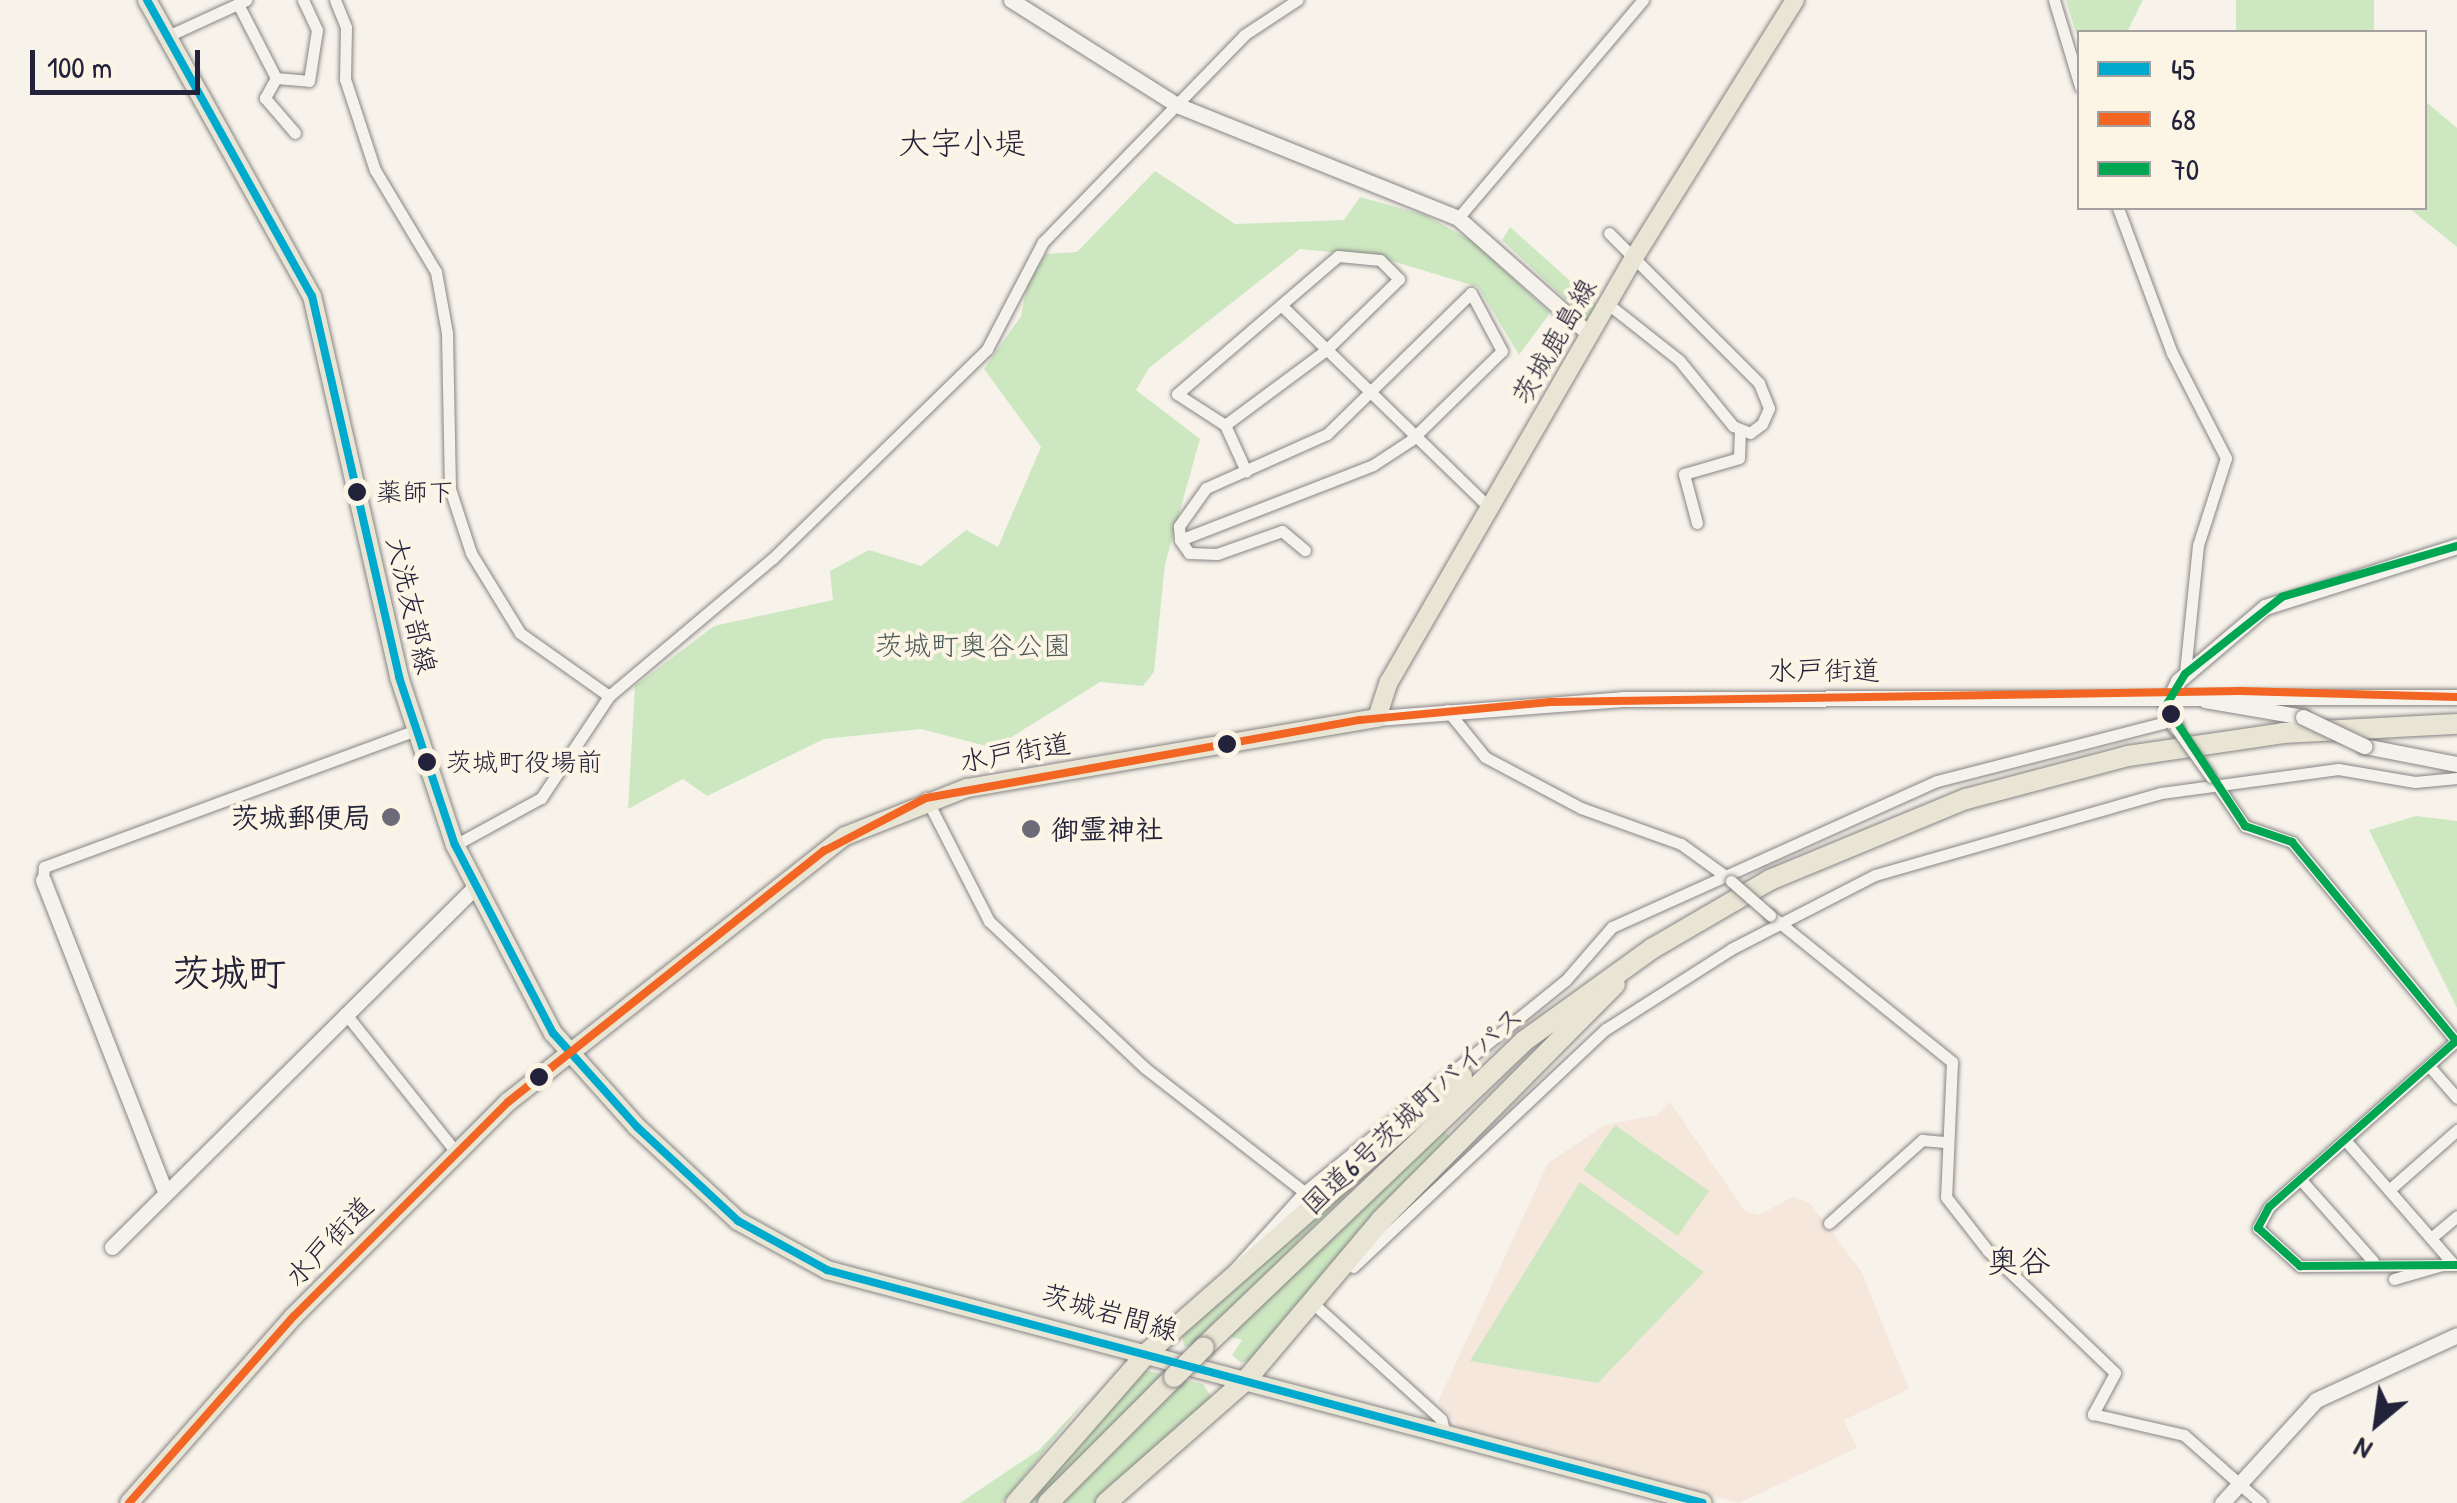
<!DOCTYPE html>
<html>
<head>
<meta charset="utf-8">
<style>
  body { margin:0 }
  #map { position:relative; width:2457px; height:1503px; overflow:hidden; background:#f7f3ea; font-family:"Patrick Hand","Klee One",sans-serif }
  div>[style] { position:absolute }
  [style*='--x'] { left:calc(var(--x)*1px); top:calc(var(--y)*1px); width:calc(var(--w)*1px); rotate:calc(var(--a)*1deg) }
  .built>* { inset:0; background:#f5e7db }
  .green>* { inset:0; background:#cde7c1; transform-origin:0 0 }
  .roads { filter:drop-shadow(0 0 2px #868485) drop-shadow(0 0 2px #868485) }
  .minor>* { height:11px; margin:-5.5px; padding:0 5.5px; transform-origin:5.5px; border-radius:5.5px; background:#f5f2ec }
  .tertiary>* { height:15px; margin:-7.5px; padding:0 7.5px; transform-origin:7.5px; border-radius:7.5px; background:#f5f2ec }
  .primary>* { height:18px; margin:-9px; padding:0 9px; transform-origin:9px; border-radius:9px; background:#e9e5d4 }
  .trunk>* { height:20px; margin:-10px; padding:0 10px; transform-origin:10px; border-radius:10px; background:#e9e5d4 }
  .bridges { filter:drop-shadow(0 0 2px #868485) drop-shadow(0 0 2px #868485) }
  .minor-bridge>* { height:11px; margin:-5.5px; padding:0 5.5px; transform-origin:5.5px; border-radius:5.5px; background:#f5f2ec }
  .tertiary-bridge>* { height:15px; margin:-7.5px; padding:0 7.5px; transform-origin:7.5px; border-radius:7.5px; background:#f5f2ec }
  .trunk-bridge>* { height:20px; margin:-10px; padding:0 10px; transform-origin:10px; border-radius:10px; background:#e9e5d4 }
  .bus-1>* { height:8px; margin:-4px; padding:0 4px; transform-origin:4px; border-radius:4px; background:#00a9ce }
  .bus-2>* { height:8px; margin:-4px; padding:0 4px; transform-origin:4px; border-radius:4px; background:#f26522 }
  .bus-3>* { height:8px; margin:-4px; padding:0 4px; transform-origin:4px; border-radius:4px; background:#00a651 }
  .dots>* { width:28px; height:28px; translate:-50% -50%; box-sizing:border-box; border:5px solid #fcf5e5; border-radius:50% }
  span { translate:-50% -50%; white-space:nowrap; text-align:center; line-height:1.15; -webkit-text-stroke:8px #fcf5e5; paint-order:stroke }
  .bus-label { font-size:26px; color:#22223b }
  .left { translate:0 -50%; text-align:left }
  .street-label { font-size:28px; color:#22223b }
  .park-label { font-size:28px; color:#4b5a59 }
  .poi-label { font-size:28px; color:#22223b; font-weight:700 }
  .right { translate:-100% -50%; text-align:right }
  .quarter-label { font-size:32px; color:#22223b }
  .district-label { font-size:38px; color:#22223b; font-weight:700 }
  .legend { position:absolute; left:2077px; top:30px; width:350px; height:180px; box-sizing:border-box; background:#fcf5e5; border:2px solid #a5a1a1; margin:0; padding:12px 18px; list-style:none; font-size:30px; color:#22223b }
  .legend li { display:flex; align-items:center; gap:20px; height:50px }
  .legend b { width:50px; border:2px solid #a5a1a1 }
  .north { position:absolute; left:2327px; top:1373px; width:100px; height:100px; -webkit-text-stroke:8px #fcf5e5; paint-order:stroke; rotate:209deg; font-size:28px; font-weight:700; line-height:40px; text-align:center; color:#22223b }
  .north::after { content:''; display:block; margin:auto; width:35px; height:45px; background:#22223b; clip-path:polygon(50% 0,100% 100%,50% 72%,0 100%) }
  .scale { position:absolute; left:30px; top:50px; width:170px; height:45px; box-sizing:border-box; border:5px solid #22223b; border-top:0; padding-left:12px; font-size:30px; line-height:35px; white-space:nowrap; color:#22223b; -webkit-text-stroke:8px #fcf5e5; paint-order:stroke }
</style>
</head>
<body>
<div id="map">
  <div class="built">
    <div style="clip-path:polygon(1670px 1102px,1744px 1210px,1758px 1215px,1793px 1197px,1809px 1202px,1861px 1271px,1909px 1389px,1844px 1420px,1857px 1448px,1739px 1503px,1459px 1427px,1438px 1402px,1548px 1163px,1605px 1125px,1656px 1115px)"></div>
  </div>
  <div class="green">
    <div style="clip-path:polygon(2066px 0,2143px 0,2127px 32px,2080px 32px,2079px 43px)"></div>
    <div style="left:2236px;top:0;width:138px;height:34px"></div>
    <div style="clip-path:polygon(2425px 101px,2457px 128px,2457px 247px,2409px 208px,2424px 208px)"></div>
    <div style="clip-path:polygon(1155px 171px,1235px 224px,1344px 220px,1360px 197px,1425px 215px,1474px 242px,1550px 313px,1519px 355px,1478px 287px,1379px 257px,1300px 249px,1149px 368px,1136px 390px,1200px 439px,1165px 564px,1154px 672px,1143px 686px,1100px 682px,994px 748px,921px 729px,824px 739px,707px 796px,683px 779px,628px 809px,635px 686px,714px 626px,833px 600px,830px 571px,869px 550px,921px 566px,966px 530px,998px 547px,1041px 447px,984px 369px,1021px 316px,1028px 281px,1046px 254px,1077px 252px)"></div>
    <div style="clip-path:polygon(1510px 227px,1596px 304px,1588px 320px,1502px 240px)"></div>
    <div style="clip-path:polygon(2416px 816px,2457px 821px,2457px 1008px,2369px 830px)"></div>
    <div style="clip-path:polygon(1429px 1112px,1191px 1348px,1184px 1346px,1181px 1329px)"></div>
    <div style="left:1615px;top:1125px;width:115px;height:55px;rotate:35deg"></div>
    <div style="clip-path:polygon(1440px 1126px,1452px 1139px,1257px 1357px,1241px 1363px,1232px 1355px,1242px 1340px,1226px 1335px)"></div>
    <div style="clip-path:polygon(1580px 1182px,1704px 1272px,1598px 1383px,1470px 1361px)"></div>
    <div style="clip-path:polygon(1138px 1369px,1164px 1374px,1036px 1503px,1023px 1503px)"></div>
    <div style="clip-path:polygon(1181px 1379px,1203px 1384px,1213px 1400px,1097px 1503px,1057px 1503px)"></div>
    <div style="clip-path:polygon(1087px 1399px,1002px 1503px,960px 1503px,1039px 1450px)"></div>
  </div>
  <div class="roads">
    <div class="minor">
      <div style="--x:335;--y:0;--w:29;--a:68"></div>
      <div style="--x:346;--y:27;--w:52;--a:91.1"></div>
      <div style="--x:345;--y:79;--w:96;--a:71.8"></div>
      <div style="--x:375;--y:170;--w:119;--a:59.1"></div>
      <div style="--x:436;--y:272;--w:62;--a:79.8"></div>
      <div style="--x:447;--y:333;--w:156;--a:88.9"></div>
      <div style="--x:450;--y:489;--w:67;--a:71.8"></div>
      <div style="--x:471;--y:553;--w:94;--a:58.5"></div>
      <div style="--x:520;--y:633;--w:109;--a:35.3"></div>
      <div style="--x:2054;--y:0;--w:90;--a:73.2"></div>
      <div style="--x:240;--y:8;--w:79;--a:62.8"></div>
      <div style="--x:276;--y:78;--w:23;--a:119"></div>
      <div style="--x:265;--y:98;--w:46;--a:49.4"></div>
      <div style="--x:170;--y:35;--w:84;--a:-24.7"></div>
      <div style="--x:276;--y:78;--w:33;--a:5"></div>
      <div style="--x:309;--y:81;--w:52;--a:-81.1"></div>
      <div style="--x:317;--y:30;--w:33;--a:-115"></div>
      <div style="--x:2118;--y:208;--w:155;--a:69.6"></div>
      <div style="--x:2172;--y:353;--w:118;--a:62.8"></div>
      <div style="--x:2226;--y:458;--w:91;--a:107.8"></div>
      <div style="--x:2198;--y:545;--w:130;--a:95.8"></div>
      <div style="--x:1458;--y:218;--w:286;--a:-49.7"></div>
      <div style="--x:1608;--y:304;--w:90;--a:38.3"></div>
      <div style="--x:1679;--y:360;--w:85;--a:50.7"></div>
      <div style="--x:1733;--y:426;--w:18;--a:22"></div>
      <div style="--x:1750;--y:433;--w:15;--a:-37"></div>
      <div style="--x:1762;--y:424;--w:17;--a:-66"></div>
      <div style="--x:1769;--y:408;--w:27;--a:-112"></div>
      <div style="--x:1759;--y:383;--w:212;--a:-135"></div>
      <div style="--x:1281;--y:305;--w:291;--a:44.2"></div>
      <div style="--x:1225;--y:425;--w:126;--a:-36.6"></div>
      <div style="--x:1326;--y:350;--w:102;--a:-44.2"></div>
      <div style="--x:1399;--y:279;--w:27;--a:-135"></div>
      <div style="--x:1380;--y:260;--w:42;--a:-174.6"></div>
      <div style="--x:1338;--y:256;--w:212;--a:139.4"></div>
      <div style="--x:1177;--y:394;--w:57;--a:32.9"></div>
      <div style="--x:1225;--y:425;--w:51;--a:65.5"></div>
      <div style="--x:1697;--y:523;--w:51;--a:-104.9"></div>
      <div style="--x:1684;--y:474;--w:57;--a:-16.2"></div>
      <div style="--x:1739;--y:458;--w:27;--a:-88"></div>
      <div style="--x:1180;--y:540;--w:207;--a:-21.2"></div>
      <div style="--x:1373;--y:465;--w:45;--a:-33.3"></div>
      <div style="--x:1411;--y:440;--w:127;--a:-44.4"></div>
      <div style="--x:1502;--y:351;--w:66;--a:-118.1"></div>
      <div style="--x:1471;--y:293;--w:202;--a:135.6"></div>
      <div style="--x:1327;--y:434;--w:133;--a:155.9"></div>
      <div style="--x:1206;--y:488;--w:47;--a:125.4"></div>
      <div style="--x:1179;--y:526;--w:14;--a:86"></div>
      <div style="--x:1180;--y:540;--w:16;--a:55"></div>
      <div style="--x:1189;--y:553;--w:28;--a:2"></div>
      <div style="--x:1217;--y:554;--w:69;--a:-19.5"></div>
      <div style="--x:1282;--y:531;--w:30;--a:40"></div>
      <div style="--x:1447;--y:710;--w:60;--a:51"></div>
      <div style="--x:1485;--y:757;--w:109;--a:28"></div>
      <div style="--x:1581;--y:808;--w:106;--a:19.8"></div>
      <div style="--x:1681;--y:844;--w:53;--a:35.8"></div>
      <div style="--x:2217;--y:785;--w:50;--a:55.7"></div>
      <div style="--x:2245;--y:826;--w:50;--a:18.8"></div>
      <div style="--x:2292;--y:842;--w:258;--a:50.5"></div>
      <div style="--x:2456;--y:1041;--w:250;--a:138.4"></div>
      <div style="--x:2269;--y:1207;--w:24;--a:118"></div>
      <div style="--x:2258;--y:1228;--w:57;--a:42.1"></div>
      <div style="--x:2300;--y:1266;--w:157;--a:-0.4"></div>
      <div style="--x:926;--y:798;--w:138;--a:62.9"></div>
      <div style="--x:989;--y:921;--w:214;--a:43.3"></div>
      <div style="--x:1145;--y:1068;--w:202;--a:37.9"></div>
      <div style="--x:455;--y:845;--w:98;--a:-28.7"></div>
      <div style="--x:541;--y:798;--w:123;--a:-56.3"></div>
      <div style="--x:609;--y:696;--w:214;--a:-40.1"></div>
      <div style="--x:773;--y:558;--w:299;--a:-44.3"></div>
      <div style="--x:987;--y:349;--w:121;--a:-62.4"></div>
      <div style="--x:1043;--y:242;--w:289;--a:-45.8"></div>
      <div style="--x:1244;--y:35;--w:64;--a:-33.4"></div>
      <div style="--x:43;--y:880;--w:13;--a:-86"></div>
      <div style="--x:44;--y:867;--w:394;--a:-20.2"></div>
      <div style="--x:1770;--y:915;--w:234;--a:38.9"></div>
      <div style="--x:1952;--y:1062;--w:135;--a:92.5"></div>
      <div style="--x:1946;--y:1197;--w:68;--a:52.1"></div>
      <div style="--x:1988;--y:1251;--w:176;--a:43.8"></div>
      <div style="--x:2115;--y:1373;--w:47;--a:118.2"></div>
      <div style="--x:2093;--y:1414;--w:93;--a:13"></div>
      <div style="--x:2184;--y:1435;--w:103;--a:41.4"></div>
      <div style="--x:345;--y:1013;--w:178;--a:51.4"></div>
      <div style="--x:2430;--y:1067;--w:41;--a:48.9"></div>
      <div style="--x:2346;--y:1141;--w:164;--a:48.9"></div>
      <div style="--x:2301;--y:1180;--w:108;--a:48.4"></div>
      <div style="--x:2389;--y:1190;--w:91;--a:-41.4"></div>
      <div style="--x:1829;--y:1223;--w:125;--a:-41.7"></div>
      <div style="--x:1922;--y:1140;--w:25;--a:5"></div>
      <div style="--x:2431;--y:1238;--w:34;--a:-40"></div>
      <div style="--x:1353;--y:1267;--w:347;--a:-43.3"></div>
      <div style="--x:1606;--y:1029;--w:148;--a:-32.6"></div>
      <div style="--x:1731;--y:949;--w:162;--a:-27.2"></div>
      <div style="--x:1875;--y:875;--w:298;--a:-16"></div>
      <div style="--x:2161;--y:793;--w:179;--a:-7.7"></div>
      <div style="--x:2338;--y:769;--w:78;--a:9.6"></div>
      <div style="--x:2415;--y:782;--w:42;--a:-5.4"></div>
      <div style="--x:1230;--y:1274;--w:110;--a:-47.9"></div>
      <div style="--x:1304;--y:1192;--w:336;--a:-39"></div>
      <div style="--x:1565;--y:981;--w:72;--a:-49"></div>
      <div style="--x:1612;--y:927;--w:356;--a:-24.2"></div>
      <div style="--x:1937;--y:781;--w:242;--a:-14.4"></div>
      <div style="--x:2394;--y:1279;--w:50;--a:-16.3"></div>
      <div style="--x:1316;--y:1306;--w:169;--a:42.1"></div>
      <div style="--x:1441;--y:1419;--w:15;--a:74"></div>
    </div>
    <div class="tertiary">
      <div style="--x:1011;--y:0;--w:196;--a:32.3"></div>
      <div style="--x:1177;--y:105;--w:303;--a:21.9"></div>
      <div style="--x:1458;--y:218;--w:175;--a:41.5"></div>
      <div style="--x:2205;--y:700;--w:99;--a:9.8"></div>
      <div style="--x:1377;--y:718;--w:246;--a:-4.4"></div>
      <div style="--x:1622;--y:699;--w:835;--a:-0.14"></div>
      <div style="--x:2176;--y:728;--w:24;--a:-114"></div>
      <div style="--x:2166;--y:706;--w:28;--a:-64"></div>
      <div style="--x:2178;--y:681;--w:114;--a:-40.4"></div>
      <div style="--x:2265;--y:607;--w:201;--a:-17.6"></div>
      <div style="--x:2364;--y:746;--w:95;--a:11"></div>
      <div style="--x:43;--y:880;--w:334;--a:68.6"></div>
      <div style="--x:112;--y:1247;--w:510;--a:-44.76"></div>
      <div style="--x:2222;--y:1503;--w:139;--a:-47.6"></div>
      <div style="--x:2316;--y:1400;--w:155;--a:-24.7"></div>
    </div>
    <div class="primary">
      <div style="--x:147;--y:0;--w:339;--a:60.9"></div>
      <div style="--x:312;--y:296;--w:391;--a:77.1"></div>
      <div style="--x:399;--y:677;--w:177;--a:71.6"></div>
      <div style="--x:455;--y:845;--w:212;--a:62.5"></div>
      <div style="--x:553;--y:1033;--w:126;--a:48.2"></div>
      <div style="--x:637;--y:1127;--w:138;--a:42.9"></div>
      <div style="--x:738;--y:1221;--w:102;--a:28.8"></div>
      <div style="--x:827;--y:1270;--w:906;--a:14.89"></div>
      <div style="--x:129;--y:1503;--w:249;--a:-48.6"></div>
      <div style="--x:294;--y:1316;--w:303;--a:-45"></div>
      <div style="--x:508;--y:1102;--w:429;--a:-38.3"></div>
      <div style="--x:845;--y:836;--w:131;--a:-21.5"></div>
      <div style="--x:967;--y:788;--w:416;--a:-9.7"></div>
      <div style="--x:1377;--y:718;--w:38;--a:-72"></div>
      <div style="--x:1389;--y:682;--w:492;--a:-60"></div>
      <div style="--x:1635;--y:256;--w:302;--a:-58"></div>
    </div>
    <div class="trunk">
      <div style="--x:1204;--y:1347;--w:443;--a:-43.7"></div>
      <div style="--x:1524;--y:1041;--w:159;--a:-35.8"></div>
      <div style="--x:1653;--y:948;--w:135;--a:-30.2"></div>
      <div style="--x:1770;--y:880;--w:212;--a:-22.5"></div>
      <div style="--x:1966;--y:799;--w:168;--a:-14.9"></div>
      <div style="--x:2128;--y:756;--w:157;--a:-8.4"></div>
      <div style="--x:2283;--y:733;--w:174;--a:-3"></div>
      <div style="--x:1016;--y:1503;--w:201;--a:-48.8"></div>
      <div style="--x:1148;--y:1352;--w:418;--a:-41.3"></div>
      <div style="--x:1048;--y:1503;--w:178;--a:-45"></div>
      <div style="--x:1106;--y:1503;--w:186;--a:-41.3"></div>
      <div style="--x:1246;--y:1380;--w:209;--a:-49.8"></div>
      <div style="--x:1381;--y:1220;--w:332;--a:-45.2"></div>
    </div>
  </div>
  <div class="bridges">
    <div class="minor-bridge">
      <div style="--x:2176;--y:728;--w:60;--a:54.5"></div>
      <div style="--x:1731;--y:881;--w:52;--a:41.1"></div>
    </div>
    <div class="tertiary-bridge">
      <div style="--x:2303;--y:717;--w:68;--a:25.4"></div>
    </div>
    <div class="trunk-bridge">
      <div style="--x:1174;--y:1377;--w:42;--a:-45"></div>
    </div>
  </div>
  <div class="bus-1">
    <div style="--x:147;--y:0;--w:339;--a:60.9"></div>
    <div style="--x:312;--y:296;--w:391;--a:77.1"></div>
    <div style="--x:399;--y:677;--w:177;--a:71.6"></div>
    <div style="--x:455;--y:845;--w:212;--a:62.5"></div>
    <div style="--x:553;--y:1033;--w:126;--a:48.2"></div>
    <div style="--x:637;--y:1127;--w:138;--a:42.9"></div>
    <div style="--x:738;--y:1221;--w:102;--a:28.8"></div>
    <div style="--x:827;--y:1270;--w:906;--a:14.89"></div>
  </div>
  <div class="bus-2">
    <div style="--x:129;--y:1503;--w:249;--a:-48.6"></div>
    <div style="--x:294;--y:1316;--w:303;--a:-45"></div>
    <div style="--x:508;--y:1102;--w:404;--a:-38.5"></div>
    <div style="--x:824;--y:851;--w:115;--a:-27.5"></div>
    <div style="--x:926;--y:798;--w:441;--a:-10.2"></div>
    <div style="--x:1360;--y:720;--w:192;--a:-5.4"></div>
    <div style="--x:1551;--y:702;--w:689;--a:-0.91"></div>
    <div style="--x:2240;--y:691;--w:217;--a:1.6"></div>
  </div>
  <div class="bus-3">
    <div style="--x:2457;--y:546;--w:182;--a:163.8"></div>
    <div style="--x:2282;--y:597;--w:124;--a:141.6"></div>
    <div style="--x:2185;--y:674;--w:37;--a:121"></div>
    <div style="--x:2166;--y:706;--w:144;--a:56.6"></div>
    <div style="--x:2245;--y:826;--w:50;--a:18.8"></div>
    <div style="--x:2292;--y:842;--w:258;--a:50.5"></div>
    <div style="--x:2456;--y:1041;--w:250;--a:138.4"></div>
    <div style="--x:2269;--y:1207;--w:24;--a:118"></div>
    <div style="--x:2258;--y:1228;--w:57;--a:42.1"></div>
    <div style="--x:2300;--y:1266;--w:157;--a:-0.4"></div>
  </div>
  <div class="dots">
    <div style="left:357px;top:492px;background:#22223b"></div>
    <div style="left:2171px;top:714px;background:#22223b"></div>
    <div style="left:1227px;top:744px;background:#22223b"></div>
    <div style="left:427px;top:762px;background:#22223b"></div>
    <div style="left:391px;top:817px;background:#6d6b78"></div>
    <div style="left:1031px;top:829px;background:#6d6b78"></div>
    <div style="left:539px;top:1077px;background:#22223b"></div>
  </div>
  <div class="bus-label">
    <span class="left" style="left:376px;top:492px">薬師下</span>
    <span class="left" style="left:446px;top:762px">茨城町役場前</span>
  </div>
  <div class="street-label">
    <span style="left:1554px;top:341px;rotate:-60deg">茨城鹿島線</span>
    <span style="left:412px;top:605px;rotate:77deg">大洗友部線</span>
    <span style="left:1824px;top:670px">水戸街道</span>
    <span style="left:1015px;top:752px;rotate:-10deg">水戸街道</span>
    <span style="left:1412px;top:1110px;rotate:-43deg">国道6号茨城町バイパス</span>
    <span style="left:329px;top:1241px;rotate:-46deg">水戸街道</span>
    <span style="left:1110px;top:1312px;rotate:16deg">茨城岩間線</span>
  </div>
  <div class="park-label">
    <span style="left:973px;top:645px">茨城町奥谷公園</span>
  </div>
  <div class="poi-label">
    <span class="right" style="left:371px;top:817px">茨城郵便局</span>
    <span class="left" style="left:1051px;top:829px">御霊神社</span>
  </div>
  <div class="quarter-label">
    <span style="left:962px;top:143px">大字小堤</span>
    <span style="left:2019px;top:1261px">奥谷</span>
  </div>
  <div class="district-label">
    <span style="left:229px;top:973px">茨城町</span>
  </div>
  <ul class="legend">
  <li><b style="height:12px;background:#00a9ce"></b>45</li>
  <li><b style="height:12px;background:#f26522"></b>68</li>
  <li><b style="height:12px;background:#00a651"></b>70</li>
  </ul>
  <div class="north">N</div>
  <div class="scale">100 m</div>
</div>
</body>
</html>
